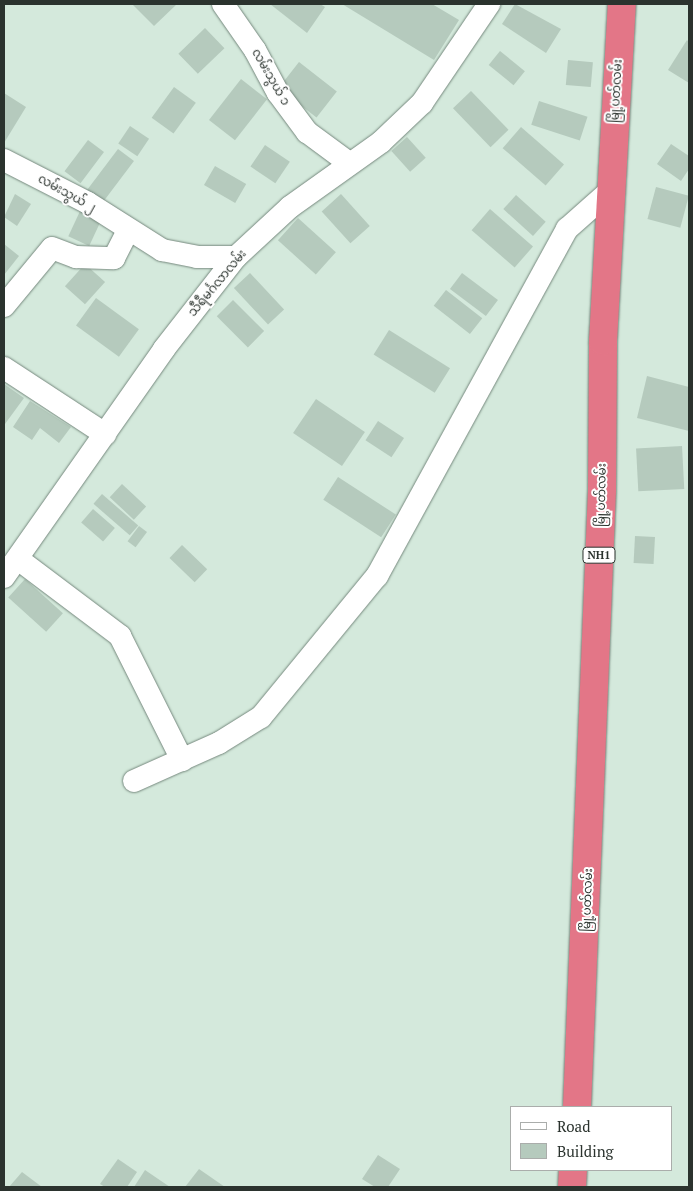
<!DOCTYPE html>
<html>
<head>
<meta charset="utf-8">
<style>
  body { margin:0 }
  #map { position:relative; width:693px; height:1191px; overflow:hidden; background:#d4e9dc; font-family:"PT Serif","Noto Sans Myanmar",serif }
  div>[style] { position:absolute }
  [style*='--x'] { left:calc(var(--x)*1px); top:calc(var(--y)*1px); width:calc(var(--w)*1px); rotate:calc(var(--a)*1deg) }
  .building>* { inset:0; background:#b5cabd; transform-origin:0 0 }
  .roads { filter:drop-shadow(0 0 1px #75887d) drop-shadow(0 0 1px #75887d) }
  .minor>* { height:22px; margin:-11px; padding:0 11px; transform-origin:11px; border-radius:11px; background:#fff }
  .highway>* { height:28px; margin:-14px; padding:0 14px; transform-origin:14px; border-radius:14px; background:#e37687 }
  span { translate:-50% -50%; white-space:nowrap; text-align:center; line-height:1.15; -webkit-text-stroke:4px #fff; paint-order:stroke }
  .shield-label span { padding:1px 4px; background:#fff; border:1px solid; border-radius:4px; -webkit-text-stroke-width:0 }
  .shield-label { font-size:11px; color:#2b332e; font-weight:700 }
  .street-label { font-size:12px; color:#2b332e }
  .frame { position:absolute; inset:0; border:5px solid #2b332e; pointer-events:none }
  .legend { position:absolute; left:510px; top:1106px; width:162px; height:65px; box-sizing:border-box; background:#fff; border:1px solid #aaadab; margin:0; padding:6px 9px; list-style:none; font-size:15px; color:#2b332e }
  .legend li { display:flex; align-items:center; gap:10px; height:25px }
  .legend b { width:25px; border:1px solid #aaadab }
</style>
</head>
<body>
<div id="map">
  <div class="building">
    <div style="clip-path:polygon(132px 4px,177px 4px,154px 26px)"></div>
    <div style="clip-path:polygon(270px 4px,320px 4px,325px 7px,307px 33px)"></div>
    <div style="clip-path:polygon(342px 4px,432px 4px,459px 20px,434px 60px)"></div>
    <div style="clip-path:polygon(515px 4px,561px 29px,546px 53px,502px 24px)"></div>
    <div style="left:205px;top:28px;width:28px;height:37px;rotate:46deg"></div>
    <div style="clip-path:polygon(687px 40px,689px 42px,689px 83px,668px 70px)"></div>
    <div style="left:500px;top:51px;width:32px;height:18px;rotate:39deg"></div>
    <div style="left:568px;top:60px;width:25px;height:25px;rotate:5deg"></div>
    <div style="left:299px;top:62px;width:48px;height:33px;rotate:38deg"></div>
    <div style="left:241px;top:79px;width:33px;height:52px;rotate:38deg"></div>
    <div style="left:174px;top:87px;width:27px;height:38px;rotate:36deg"></div>
    <div style="left:471px;top:91px;width:54px;height:25px;rotate:46deg"></div>
    <div style="clip-path:polygon(4px 93px,26px 107px,4px 143px)"></div>
    <div style="left:539px;top:101px;width:51px;height:25px;rotate:18deg"></div>
    <div style="left:130px;top:126px;width:23px;height:21px;rotate:34deg"></div>
    <div style="left:521px;top:127px;width:57px;height:28px;rotate:41deg"></div>
    <div style="left:407px;top:137px;width:28px;height:21px;rotate:48deg"></div>
    <div style="left:88px;top:140px;width:20px;height:39px;rotate:37deg"></div>
    <div style="clip-path:polygon(671px 144px,689px 156px,689px 169px,681px 181px,657px 164px)"></div>
    <div style="left:265px;top:145px;width:30px;height:26px;rotate:34deg"></div>
    <div style="left:118px;top:149px;width:20px;height:53px;rotate:37deg"></div>
    <div style="left:215px;top:166px;width:36px;height:22px;rotate:30deg"></div>
    <div style="left:656px;top:187px;width:34px;height:33px;rotate:15deg"></div>
    <div style="clip-path:polygon(15px 194px,31px 204px,17px 226px,4px 217px)"></div>
    <div style="left:341px;top:194px;width:43px;height:26px;rotate:48deg"></div>
    <div style="left:516px;top:195px;width:40px;height:19px;rotate:42deg"></div>
    <div style="left:81px;top:209px;width:23px;height:30px;rotate:25deg"></div>
    <div style="left:490px;top:209px;width:57px;height:28px;rotate:41deg"></div>
    <div style="left:298px;top:218px;width:51px;height:30px;rotate:42deg"></div>
    <div style="clip-path:polygon(4px 244px,19px 256px,4px 275px)"></div>
    <div style="left:85px;top:264px;width:27px;height:30px;rotate:42deg"></div>
    <div style="left:250px;top:273px;width:50px;height:22px;rotate:47deg"></div>
    <div style="left:462px;top:273px;width:45px;height:20px;rotate:37deg"></div>
    <div style="left:446px;top:290px;width:46px;height:20px;rotate:38deg"></div>
    <div style="left:96px;top:298px;width:53px;height:34px;rotate:36deg"></div>
    <div style="left:233px;top:300px;width:44px;height:23px;rotate:45deg"></div>
    <div style="left:389px;top:330px;width:72px;height:29px;rotate:32deg"></div>
    <div style="clip-path:polygon(647px 376px,689px 387px,689px 431px,637px 418px)"></div>
    <div style="clip-path:polygon(4px 384px,24px 398px,5px 424px,4px 423px)"></div>
    <div style="left:316px;top:399px;width:59px;height:41px;rotate:34deg"></div>
    <div style="clip-path:polygon(30px 401px,71px 427px,59px 443px,40px 428px,32px 440px,13px 427px)"></div>
    <div style="left:378px;top:421px;width:31px;height:23px;rotate:33deg"></div>
    <div style="left:682px;top:446px;width:43px;height:46px;rotate:87deg"></div>
    <div style="left:338px;top:477px;width:69px;height:27px;rotate:33deg"></div>
    <div style="left:122px;top:484px;width:33px;height:18px;rotate:43deg"></div>
    <div style="left:102px;top:494px;width:48px;height:13px;rotate:41deg"></div>
    <div style="left:93px;top:509px;width:29px;height:18px;rotate:41deg"></div>
    <div style="left:139px;top:526px;width:10px;height:19px;rotate:37deg"></div>
    <div style="left:635px;top:536px;width:20px;height:27px;rotate:3deg"></div>
    <div style="left:182px;top:545px;width:35px;height:18px;rotate:44deg"></div>
    <div style="left:25px;top:579px;width:51px;height:25px;rotate:42deg"></div>
    <div style="clip-path:polygon(378px 1155px,400px 1169px,388px 1187px,375px 1187px,362px 1179px)"></div>
    <div style="clip-path:polygon(118px 1159px,137px 1172px,127px 1187px,105px 1187px,100px 1184px)"></div>
    <div style="clip-path:polygon(199px 1169px,225px 1187px,185px 1187px)"></div>
    <div style="clip-path:polygon(145px 1170px,170px 1187px,134px 1187px)"></div>
    <div style="clip-path:polygon(22px 1172px,42px 1187px,9px 1187px)"></div>
  </div>
  <div class="roads">
    <div class="minor">
      <div style="--x:223;--y:4;--w:56;--a:55.2"></div>
      <div style="--x:255;--y:50;--w:49;--a:61.9"></div>
      <div style="--x:278;--y:93;--w:49;--a:53.4"></div>
      <div style="--x:307;--y:132;--w:52;--a:36.4"></div>
      <div style="--x:4;--y:160;--w:94;--a:27.1"></div>
      <div style="--x:88;--y:203;--w:88;--a:32.4"></div>
      <div style="--x:162;--y:250;--w:36;--a:11"></div>
      <div style="--x:197;--y:257;--w:39;--a:0"></div>
      <div style="--x:4;--y:306;--w:75;--a:-50.4"></div>
      <div style="--x:52;--y:248;--w:26;--a:21"></div>
      <div style="--x:76;--y:257;--w:38;--a:2"></div>
      <div style="--x:114;--y:258;--w:31;--a:-63"></div>
      <div style="--x:4;--y:368;--w:121;--a:33.2"></div>
      <div style="--x:18;--y:559;--w:128;--a:37"></div>
      <div style="--x:120;--y:636;--w:139;--a:63.4"></div>
      <div style="--x:4;--y:577;--w:279;--a:-54.9"></div>
      <div style="--x:164;--y:349;--w:117;--a:-52"></div>
      <div style="--x:236;--y:257;--w:74;--a:-42.8"></div>
      <div style="--x:290;--y:207;--w:112;--a:-35.5"></div>
      <div style="--x:381;--y:142;--w:57;--a:-43.6"></div>
      <div style="--x:422;--y:103;--w:120;--a:-55.9"></div>
      <div style="--x:134;--y:781;--w:93;--a:-24.1"></div>
      <div style="--x:219;--y:743;--w:49;--a:-31.8"></div>
      <div style="--x:261;--y:717;--w:183;--a:-50.6"></div>
      <div style="--x:377;--y:576;--w:396;--a:-61.3"></div>
      <div style="--x:567;--y:229;--w:59;--a:-41.6"></div>
    </div>
    <div class="highway">
      <div style="--x:577;--y:1107;--w:618;--a:-87.68"></div>
      <div style="--x:602;--y:490;--w:149;--a:-89.6"></div>
      <div style="--x:603;--y:341;--w:338;--a:-86.8"></div>
      <div style="--x:572;--y:1187;--w:17;--a:-87"></div>
    </div>
  </div>
  <div class="shield-label">
    <span style="left:599px;top:555px">NH1</span>
  </div>
  <div class="street-label">
    <span style="left:271px;top:77px;rotate:60deg">လမ်းသွယ် ၁</span>
    <span style="left:616px;top:91px;rotate:-87deg">မြို့ပတ်လမ်း</span>
    <span style="left:67px;top:193px;rotate:29deg">လမ်းသွယ် ၂</span>
    <span style="left:217px;top:283px;rotate:-50deg">သီရီမင်္ဂလာလမ်း</span>
    <span style="left:601px;top:495px;rotate:-89deg">မြို့ပတ်လမ်း</span>
    <span style="left:587px;top:900px;rotate:-88deg">မြို့ပတ်လမ်း</span>
  </div>
  <div class="frame"></div>
  <ul class="legend">
  <li><b style="height:6px;background:#fff"></b>Road</li>
  <li><b style="height:14px;background:#b5cabd"></b>Building</li>
  </ul>
</div>
</body>
</html>
